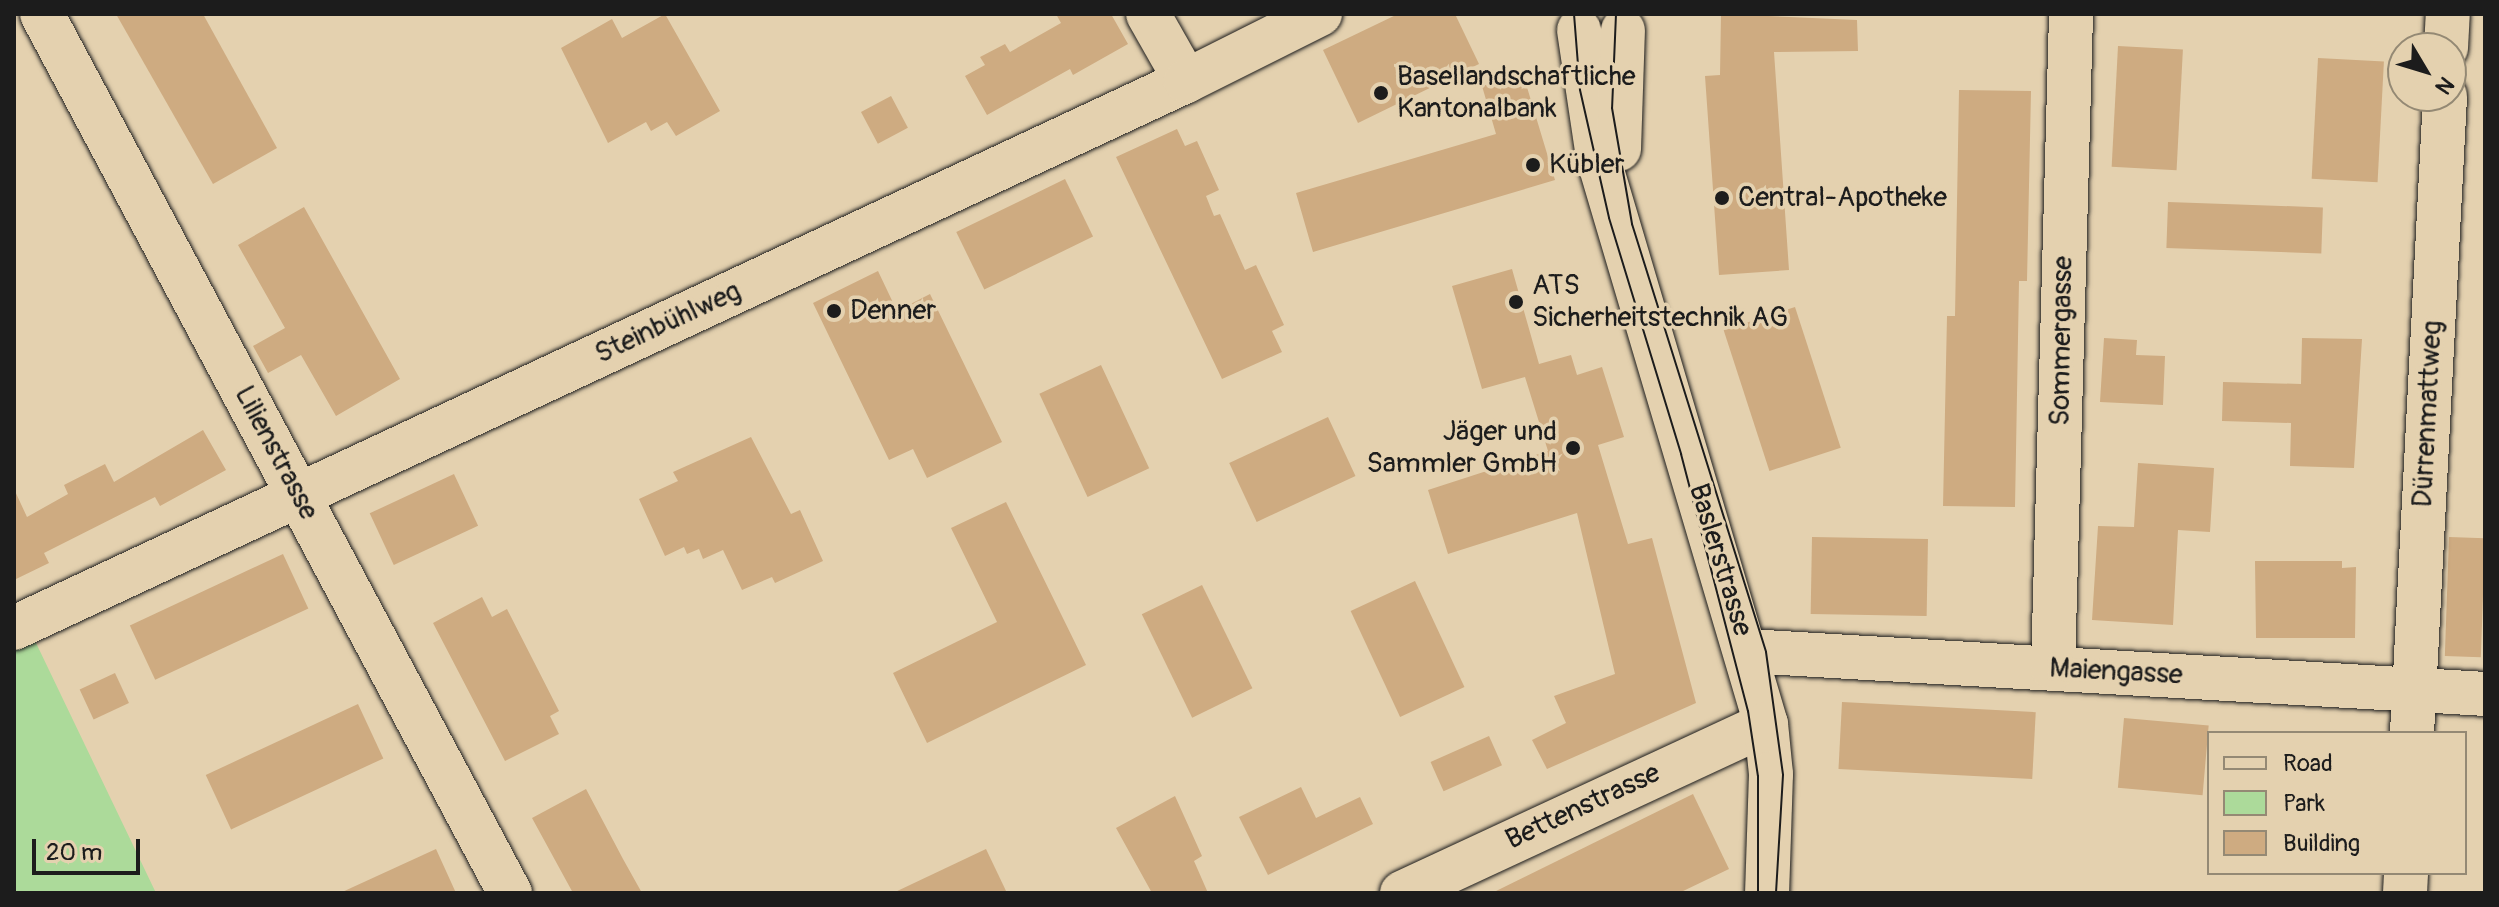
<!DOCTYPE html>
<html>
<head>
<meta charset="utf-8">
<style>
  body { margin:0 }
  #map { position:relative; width:2499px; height:907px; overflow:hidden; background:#e4d1af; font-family:Pangolin,sans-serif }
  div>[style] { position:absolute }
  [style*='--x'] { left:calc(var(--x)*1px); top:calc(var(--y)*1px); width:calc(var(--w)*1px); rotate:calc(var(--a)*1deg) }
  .green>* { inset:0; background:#acda9a }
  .building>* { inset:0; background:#ceab81; transform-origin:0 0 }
  .roads { filter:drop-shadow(0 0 2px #1c1c1c) drop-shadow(0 0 2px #1c1c1c) }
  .minor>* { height:44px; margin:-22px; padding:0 22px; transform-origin:22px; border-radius:22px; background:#e4d1af }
  .major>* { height:44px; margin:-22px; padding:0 22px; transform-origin:22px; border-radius:22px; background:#e4d1af }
  .tram>* { height:2px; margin:-1px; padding:0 1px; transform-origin:1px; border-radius:1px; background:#1c1c1c }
  .dots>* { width:22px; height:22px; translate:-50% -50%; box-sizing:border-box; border:4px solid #e4d1af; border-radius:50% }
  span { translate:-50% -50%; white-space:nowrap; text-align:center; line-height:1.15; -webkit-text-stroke:7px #e4d1af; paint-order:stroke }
  .poi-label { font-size:28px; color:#1c1c1c }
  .left { translate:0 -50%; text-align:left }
  .right { translate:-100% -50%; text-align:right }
  .street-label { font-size:28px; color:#1c1c1c }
  .frame { position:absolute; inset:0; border:16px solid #1c1c1c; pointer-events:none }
  .legend { position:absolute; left:2207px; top:731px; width:260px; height:144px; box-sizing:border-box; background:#e4d1af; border:2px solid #948974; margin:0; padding:10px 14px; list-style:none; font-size:24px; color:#1c1c1c }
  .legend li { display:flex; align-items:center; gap:16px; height:40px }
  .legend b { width:40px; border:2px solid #948974 }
  .north { position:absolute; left:2387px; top:32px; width:80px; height:80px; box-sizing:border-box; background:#e4d1af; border:2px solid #948974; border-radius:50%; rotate:128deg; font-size:22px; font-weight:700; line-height:32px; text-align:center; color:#1c1c1c }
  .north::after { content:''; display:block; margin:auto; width:28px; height:36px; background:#1c1c1c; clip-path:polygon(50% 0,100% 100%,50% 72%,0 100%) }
  .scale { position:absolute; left:32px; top:839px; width:108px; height:36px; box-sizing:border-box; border:4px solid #1c1c1c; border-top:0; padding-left:10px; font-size:24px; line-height:28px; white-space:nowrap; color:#1c1c1c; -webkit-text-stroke:6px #e4d1af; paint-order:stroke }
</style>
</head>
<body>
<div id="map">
  <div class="green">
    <div style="clip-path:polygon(26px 622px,37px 645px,156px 893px,14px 893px,14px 628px)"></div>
  </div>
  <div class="building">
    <div style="clip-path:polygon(116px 14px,203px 14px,277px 148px,213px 184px)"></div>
    <div style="clip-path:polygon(665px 14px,720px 111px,676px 136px,667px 122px,651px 131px,646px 122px,608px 143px,561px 48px,612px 19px,622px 38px)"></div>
    <div style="clip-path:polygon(1056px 14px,1111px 14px,1128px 44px,1073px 75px,1070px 69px,987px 115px,965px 76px,985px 65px,980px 57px,1005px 44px,1010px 52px,1061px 23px)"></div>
    <div style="clip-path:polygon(1398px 14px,1455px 14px,1479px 64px,1358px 123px,1323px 50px)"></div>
    <div style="clip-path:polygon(1721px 14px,1857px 20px,1858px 51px,1774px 52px,1789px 270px,1719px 275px,1705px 76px,1720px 75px)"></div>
    <div style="left:2118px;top:46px;width:65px;height:121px;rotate:3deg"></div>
    <div style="left:2318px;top:58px;width:66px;height:121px;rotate:3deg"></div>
    <div style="clip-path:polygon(1523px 74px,1555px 180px,1313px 252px,1296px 193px,1496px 134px,1482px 86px)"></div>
    <div style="clip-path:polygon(1959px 90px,2031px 91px,2027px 281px,2019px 281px,2015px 507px,1943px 506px,1947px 316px,1955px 316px)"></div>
    <div style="left:891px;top:96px;width:36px;height:34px;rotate:62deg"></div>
    <div style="clip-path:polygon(1177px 129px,1185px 146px,1197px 141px,1219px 190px,1206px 196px,1214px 216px,1220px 214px,1245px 270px,1256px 265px,1284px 325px,1272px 331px,1282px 352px,1222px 379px,1116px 157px)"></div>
    <div style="left:1065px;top:179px;width:64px;height:121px;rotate:64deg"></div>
    <div style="left:2168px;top:202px;width:155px;height:46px;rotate:2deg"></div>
    <div style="clip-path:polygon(304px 207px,400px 379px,336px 416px,301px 355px,268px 373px,253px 346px,285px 328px,238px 245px)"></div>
    <div style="clip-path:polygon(1512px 269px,1539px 364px,1571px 355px,1577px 375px,1602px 367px,1624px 437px,1598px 445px,1628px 544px,1652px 538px,1696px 703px,1547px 769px,1532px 740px,1566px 723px,1554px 696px,1615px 674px,1577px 513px,1448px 554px,1428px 490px,1548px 451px,1525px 377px,1482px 389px,1452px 286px)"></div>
    <div style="clip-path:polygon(878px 271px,897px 311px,930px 294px,1002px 442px,927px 478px,913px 449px,889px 460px,813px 303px)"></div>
    <div style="left:1795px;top:307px;width:148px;height:75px;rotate:72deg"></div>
    <div style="clip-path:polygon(2104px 338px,2137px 340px,2136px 355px,2165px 356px,2163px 405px,2100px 402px)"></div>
    <div style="clip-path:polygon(2302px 338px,2362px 339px,2354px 468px,2290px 466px,2291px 423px,2222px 421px,2223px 382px,2301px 384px)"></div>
    <div style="left:1101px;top:365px;width:114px;height:68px;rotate:65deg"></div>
    <div style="left:1328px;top:417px;width:65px;height:109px;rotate:65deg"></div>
    <div style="clip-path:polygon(203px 430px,226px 470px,160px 506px,155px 497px,44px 553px,49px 563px,14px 580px,14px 489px,27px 517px,68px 494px,64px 485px,105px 464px,114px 482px)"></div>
    <div style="clip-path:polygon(751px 437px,791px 514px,800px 510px,823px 561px,775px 583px,772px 577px,742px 590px,723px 550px,703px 559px,699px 549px,687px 554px,684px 547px,665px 556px,639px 499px,678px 481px,673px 472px)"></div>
    <div style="clip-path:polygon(2138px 463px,2214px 468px,2210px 532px,2178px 530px,2173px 625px,2092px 620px,2098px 526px,2134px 527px)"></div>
    <div style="left:454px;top:474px;width:57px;height:93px;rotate:65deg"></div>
    <div style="clip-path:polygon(1006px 502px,1086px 665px,927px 743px,893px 673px,997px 622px,951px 528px)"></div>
    <div style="left:1812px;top:537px;width:116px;height:77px;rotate:1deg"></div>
    <div style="left:2449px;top:537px;width:36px;height:119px;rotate:2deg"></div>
    <div style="left:283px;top:554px;width:60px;height:169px;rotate:65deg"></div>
    <div style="clip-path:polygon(2255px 561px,2342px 561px,2342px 568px,2356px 567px,2355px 638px,2256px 638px)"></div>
    <div style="left:1415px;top:581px;width:117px;height:71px;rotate:65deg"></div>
    <div style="left:1202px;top:585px;width:115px;height:67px;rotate:64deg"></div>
    <div style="clip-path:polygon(482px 597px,492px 617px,507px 609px,559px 711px,550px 716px,559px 734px,505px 761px,433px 623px)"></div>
    <div style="left:115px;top:673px;width:33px;height:39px;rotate:65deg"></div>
    <div style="left:1842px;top:702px;width:194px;height:67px;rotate:3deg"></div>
    <div style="left:358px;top:704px;width:60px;height:168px;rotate:65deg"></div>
    <div style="left:2124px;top:718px;width:85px;height:70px;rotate:5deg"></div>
    <div style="left:1489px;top:736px;width:32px;height:64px;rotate:66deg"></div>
    <div style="clip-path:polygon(1301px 787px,1316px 818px,1360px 797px,1373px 824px,1268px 875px,1239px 817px)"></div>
    <div style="clip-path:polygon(586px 789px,623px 859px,642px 893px,573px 893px,532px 818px)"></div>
    <div style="clip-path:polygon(1693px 794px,1729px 869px,1679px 893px,1492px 893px)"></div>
    <div style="clip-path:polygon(1175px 796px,1202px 856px,1194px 861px,1208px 893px,1152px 893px,1116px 828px)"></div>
    <div style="clip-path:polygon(436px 849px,456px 893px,340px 893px)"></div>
    <div style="clip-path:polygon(986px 849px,1007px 893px,893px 893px)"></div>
  </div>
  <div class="roads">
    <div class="minor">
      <div style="--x:42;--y:14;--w:996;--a:61.97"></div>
      <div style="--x:1148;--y:14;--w:77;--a:60.4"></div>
      <div style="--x:2446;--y:48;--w:34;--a:-87"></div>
      <div style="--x:14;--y:628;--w:1293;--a:-25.02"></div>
      <div style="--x:1186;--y:81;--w:150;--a:-26.6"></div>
      <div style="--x:1747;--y:651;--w:739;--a:3.33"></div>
      <div style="--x:2053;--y:668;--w:654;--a:-88.42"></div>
      <div style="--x:2412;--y:733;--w:638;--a:-87.03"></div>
      <div style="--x:1402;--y:893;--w:401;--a:-24.9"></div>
      <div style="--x:2405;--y:893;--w:20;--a:-87"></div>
    </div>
    <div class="major">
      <div style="--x:1579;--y:30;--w:128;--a:81.5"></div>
      <div style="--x:1598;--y:157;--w:591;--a:73.5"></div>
      <div style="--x:1766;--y:724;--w:50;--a:84.3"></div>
      <div style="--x:1771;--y:774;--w:119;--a:91.9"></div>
      <div style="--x:1619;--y:149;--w:119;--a:-88.1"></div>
    </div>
  </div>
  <div class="tram">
    <div style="--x:1574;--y:14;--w:76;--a:85.5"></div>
    <div style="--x:1580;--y:90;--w:131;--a:77.2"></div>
    <div style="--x:1609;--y:218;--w:247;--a:73"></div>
    <div style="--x:1681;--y:454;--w:266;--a:75.4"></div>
    <div style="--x:1748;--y:711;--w:66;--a:81.3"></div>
    <div style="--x:1758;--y:776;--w:117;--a:90"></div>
    <div style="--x:1616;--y:14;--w:94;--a:92.4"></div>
    <div style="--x:1612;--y:108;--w:118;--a:80.2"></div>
    <div style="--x:1632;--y:224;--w:448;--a:72.6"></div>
    <div style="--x:1766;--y:652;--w:124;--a:82.1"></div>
    <div style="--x:1783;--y:775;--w:118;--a:93.4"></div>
  </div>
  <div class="dots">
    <div style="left:1381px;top:93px;background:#1c1c1c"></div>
    <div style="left:1533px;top:165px;background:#1c1c1c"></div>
    <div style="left:1722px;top:198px;background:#1c1c1c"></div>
    <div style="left:1516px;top:302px;background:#1c1c1c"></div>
    <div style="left:834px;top:311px;background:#1c1c1c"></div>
    <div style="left:1573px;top:448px;background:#1c1c1c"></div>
  </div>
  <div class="poi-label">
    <span class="left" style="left:1397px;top:93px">Basellandschaftliche<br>Kantonalbank</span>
    <span class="left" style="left:1549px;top:165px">Kübler</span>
    <span class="left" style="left:1738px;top:198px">Central-Apotheke</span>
    <span class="left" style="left:1532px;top:302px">ATS<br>Sicherheitstechnik AG</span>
    <span class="left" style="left:850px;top:311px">Denner</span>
    <span class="right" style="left:1557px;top:448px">Jäger und<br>Sammler GmbH</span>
  </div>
  <div class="street-label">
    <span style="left:668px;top:323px;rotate:-25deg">Steinbühlweg</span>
    <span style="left:2062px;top:341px;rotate:-89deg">Sommergasse</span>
    <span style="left:2428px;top:414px;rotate:-87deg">Dürrenmattweg</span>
    <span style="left:276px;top:453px;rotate:62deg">Lilienstrasse</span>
    <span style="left:1720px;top:560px;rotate:73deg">Baslerstrasse</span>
    <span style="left:2116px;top:672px;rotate:3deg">Maiengasse</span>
    <span style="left:1583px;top:807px;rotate:-25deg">Bettenstrasse</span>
  </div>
  <div class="frame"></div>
  <ul class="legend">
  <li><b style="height:10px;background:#e4d1af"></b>Road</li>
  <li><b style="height:22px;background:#acda9a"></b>Park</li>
  <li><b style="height:22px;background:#ceab81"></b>Building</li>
  </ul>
  <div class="north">N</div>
  <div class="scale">20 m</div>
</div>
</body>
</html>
